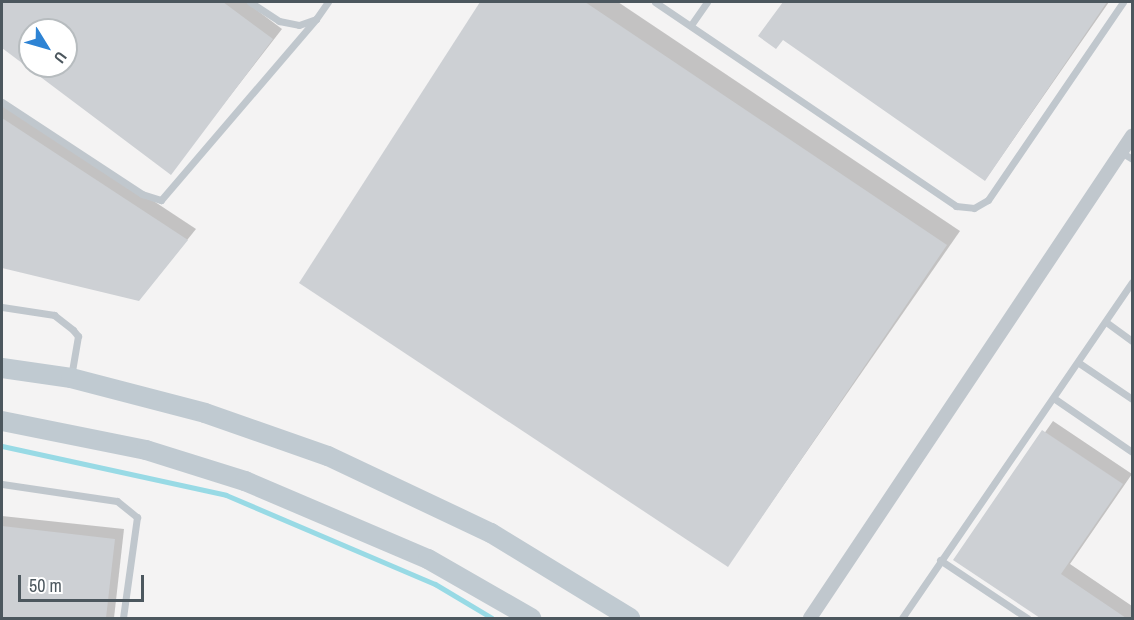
<!DOCTYPE html>
<html>
<head>
<meta charset="utf-8">
<style>
  body { margin:0 }
  #map { position:relative; width:1134px; height:620px; overflow:hidden; background:#f4f3f3; font-family:"Archivo Narrow",sans-serif }
  div>[style] { position:absolute }
  [style*='--x'] { left:calc(var(--x)*1px); top:calc(var(--y)*1px); width:calc(var(--w)*1px); rotate:calc(var(--a)*1deg) }
  .shadow>* { inset:0; background:#0003 }
  .stream>* { height:5px; margin:-2.5px; padding:0 2.5px; transform-origin:2.5px; border-radius:2.5px; background:#98dae5 }
  .building>* { inset:0; background:#cdd0d4 }
  .lane>* { height:7px; margin:-3.5px; padding:0 3.5px; transform-origin:3.5px; border-radius:3.5px; background:#c0c7cd }
  .street>* { height:14px; margin:-7px; padding:0 7px; transform-origin:7px; border-radius:7px; background:#c0c7cd }
  .secondary>* { height:20px; margin:-10px; padding:0 10px; transform-origin:10px; border-radius:10px; background:#c0cad1 }
  span { translate:-50% -50%; white-space:nowrap; text-align:center; line-height:1.15; -webkit-text-stroke:6px #fff; paint-order:stroke }
  .frame { position:absolute; inset:0; border:3px solid #4c575e; pointer-events:none }
  .north { position:absolute; left:18px; top:18px; width:60px; height:60px; box-sizing:border-box; background:#fff; border:2px solid #b7bcbf; border-radius:50%; rotate:127deg; font-size:16px; font-weight:700; line-height:24px; text-align:center; color:#4c575e }
  .north::after { content:''; display:block; margin:auto; width:21px; height:27px; background:#2d83d4; clip-path:polygon(50% 0,100% 100%,50% 72%,0 100%) }
  .scale { position:absolute; left:18px; top:575px; width:126px; height:27px; box-sizing:border-box; border:3px solid #4c575e; border-top:0; padding-left:8px; font-size:18px; line-height:21px; white-space:nowrap; color:#4c575e; -webkit-text-stroke:4px #fff; paint-order:stroke }
</style>
</head>
<body>
<div id="map">
  <div class="shadow">
    <div style="clip-path:polygon(evenodd,2px 2px,246px 2px,282px 29px,170px 173px,2px 46px,2px 2px,30px 30px,66px 30px,66px 66px,30px 66px,30px 30px)"></div>
    <div style="clip-path:polygon(482px 2px,618px 2px,960px 231px,728px 565px,301px 282px)"></div>
    <div style="clip-path:polygon(784px 2px,1109px 2px,985px 180px,784px 39px,760px 36px)"></div>
    <div style="clip-path:polygon(2px 101px,196px 229px,139px 300px,2px 266px)"></div>
    <div style="clip-path:polygon(1053px 421px,1132px 474px,1070px 564px,1132px 606px,1132px 618px,1042px 618px,955px 560px)"></div>
    <div style="clip-path:polygon(2px 516px,124px 529px,114px 618px,2px 618px)"></div>
  </div>
  <div class="stream">
    <div style="--x:2;--y:446;--w:229;--a:12.3"></div>
    <div style="--x:226;--y:495;--w:227;--a:23.1"></div>
    <div style="--x:435;--y:584;--w:66;--a:30.8"></div>
  </div>
  <div class="building">
    <div style="clip-path:polygon(evenodd,2px 2px,223px 2px,273px 39px,171px 175px,2px 48px,2px 2px,30px 30px,66px 30px,66px 66px,30px 66px,30px 30px)"></div>
    <div style="clip-path:polygon(480px 2px,585px 2px,947px 245px,728px 567px,299px 283px)"></div>
    <div style="clip-path:polygon(783px 2px,1107px 2px,985px 181px,783px 40px,776px 49px,758px 36px)"></div>
    <div style="clip-path:polygon(2px 118px,188px 240px,139px 301px,2px 268px)"></div>
    <div style="clip-path:polygon(1042px 430px,1123px 484px,1061px 574px,1126px 618px,1040px 618px,953px 560px)"></div>
    <div style="clip-path:polygon(2px 526px,115px 539px,106px 618px,2px 618px)"></div>
  </div>
  <div class="lane">
    <div style="--x:250;--y:2;--w:35;--a:33"></div>
    <div style="--x:279;--y:21;--w:20;--a:11"></div>
    <div style="--x:299;--y:25;--w:18;--a:-19"></div>
    <div style="--x:316;--y:19;--w:21;--a:-55"></div>
    <div style="--x:655;--y:2;--w:364;--a:34.1"></div>
    <div style="--x:956;--y:206;--w:18;--a:6"></div>
    <div style="--x:974;--y:208;--w:16;--a:-30"></div>
    <div style="--x:988;--y:200;--w:240;--a:-55.7"></div>
    <div style="--x:691;--y:25;--w:28;--a:-55"></div>
    <div style="--x:2;--y:102;--w:168;--a:33.3"></div>
    <div style="--x:142;--y:194;--w:20;--a:18"></div>
    <div style="--x:161;--y:200;--w:238;--a:-49.4"></div>
    <div style="--x:1121;--y:152;--w:13;--a:32"></div>
    <div style="--x:2;--y:307;--w:53;--a:8.7"></div>
    <div style="--x:54;--y:315;--w:24;--a:38"></div>
    <div style="--x:73;--y:330;--w:8;--a:50"></div>
    <div style="--x:78;--y:336;--w:42;--a:99.7"></div>
    <div style="--x:1106;--y:322;--w:32;--a:36"></div>
    <div style="--x:1079;--y:363;--w:64;--a:34.2"></div>
    <div style="--x:1055;--y:399;--w:93;--a:34.5"></div>
    <div style="--x:2;--y:484;--w:116;--a:8.4"></div>
    <div style="--x:117;--y:501;--w:26;--a:39"></div>
    <div style="--x:137;--y:517;--w:102;--a:97.9"></div>
    <div style="--x:940;--y:560;--w:105;--a:33.7"></div>
    <div style="--x:902;--y:618;--w:407;--a:-55.6"></div>
  </div>
  <div class="street">
    <div style="--x:810;--y:618;--w:580;--a:-56.26"></div>
  </div>
  <div class="secondary">
    <div style="--x:2;--y:368;--w:70;--a:8.2"></div>
    <div style="--x:71;--y:378;--w:138;--a:14.6"></div>
    <div style="--x:205;--y:413;--w:130;--a:19.3"></div>
    <div style="--x:328;--y:456;--w:180;--a:25.3"></div>
    <div style="--x:491;--y:533;--w:163;--a:31.4"></div>
    <div style="--x:2;--y:421;--w:147;--a:11.4"></div>
    <div style="--x:146;--y:450;--w:104;--a:17.4"></div>
    <div style="--x:245;--y:481;--w:199;--a:23.1"></div>
    <div style="--x:428;--y:559;--w:119;--a:29.8"></div>
  </div>
  <div class="frame"></div>
  <div class="north">U</div>
  <div class="scale">50 m</div>
</div>
</body>
</html>
